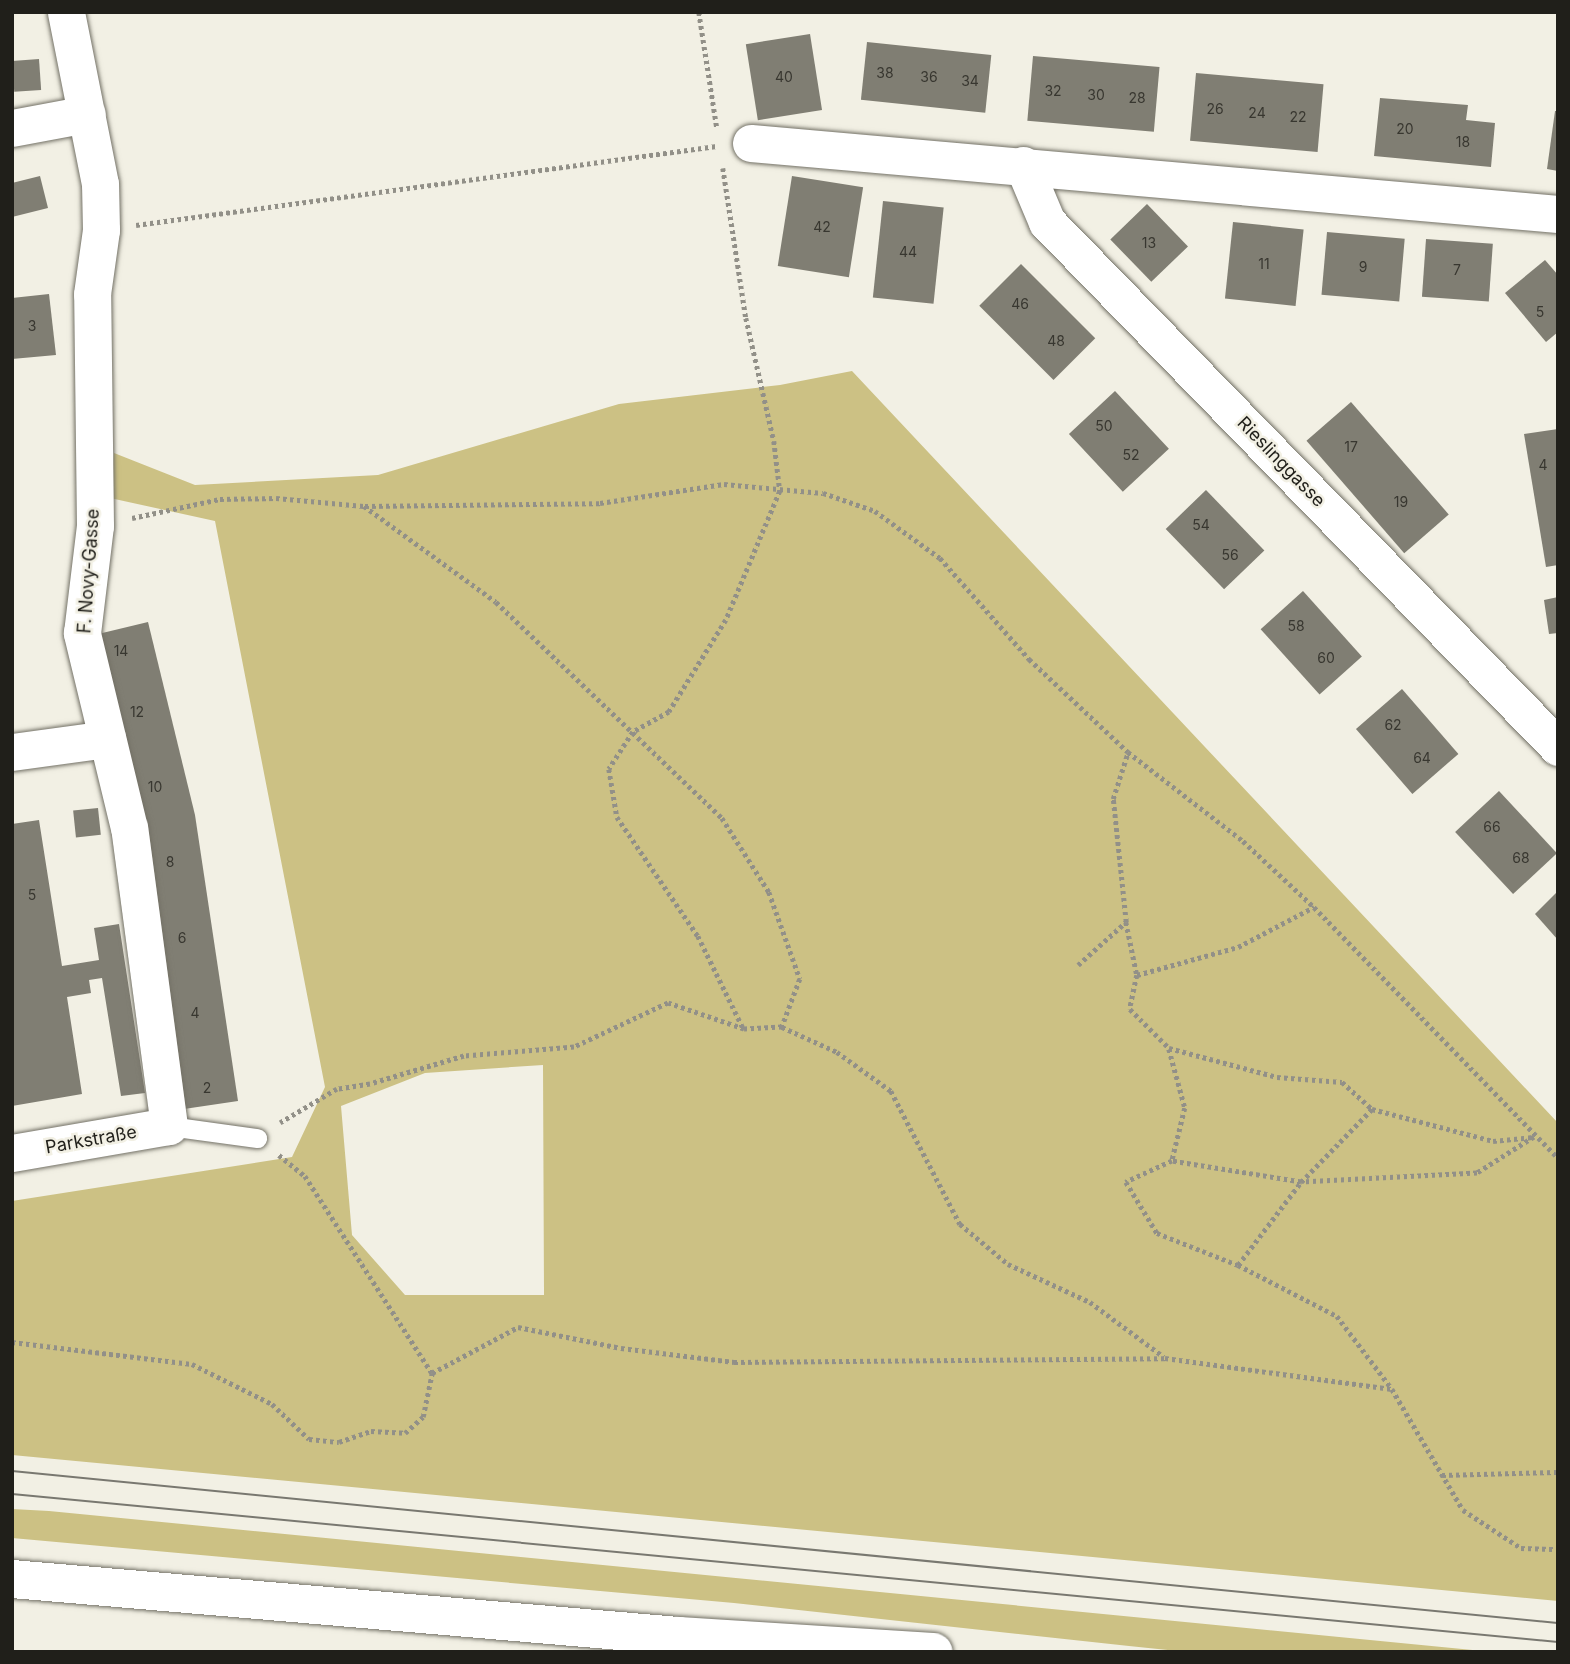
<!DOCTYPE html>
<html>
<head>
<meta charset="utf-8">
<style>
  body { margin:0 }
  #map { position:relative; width:1570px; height:1664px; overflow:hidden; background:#f2f0e4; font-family:Inter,sans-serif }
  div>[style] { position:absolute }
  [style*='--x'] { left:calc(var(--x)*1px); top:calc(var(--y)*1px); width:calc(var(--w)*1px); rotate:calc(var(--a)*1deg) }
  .green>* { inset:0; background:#ccc184 }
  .building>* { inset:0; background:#807e73; transform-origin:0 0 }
  .path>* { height:4.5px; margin-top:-2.25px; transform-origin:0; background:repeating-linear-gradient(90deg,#929088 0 3.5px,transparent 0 7px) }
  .roads { filter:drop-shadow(0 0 2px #737166) drop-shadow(0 0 2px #737166) }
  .lane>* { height:19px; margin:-9.5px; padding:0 9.5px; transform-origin:9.5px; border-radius:9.5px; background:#fff }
  .street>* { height:37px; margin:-18.5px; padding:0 18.5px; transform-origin:18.5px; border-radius:18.5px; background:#fff }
  .primary>* { height:38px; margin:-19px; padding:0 19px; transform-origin:19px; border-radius:19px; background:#fff }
  .tram>* { height:2px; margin:-1px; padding:0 1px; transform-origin:1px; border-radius:1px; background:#797870 }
  span { translate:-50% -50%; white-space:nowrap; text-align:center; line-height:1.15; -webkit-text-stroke:5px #f2f0e4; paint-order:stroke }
  .number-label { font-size:14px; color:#383730 }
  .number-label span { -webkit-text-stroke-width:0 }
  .street-label { font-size:18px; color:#201f1a }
  .frame { position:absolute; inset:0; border:14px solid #201f1a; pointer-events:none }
</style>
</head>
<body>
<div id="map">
  <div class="green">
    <div style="clip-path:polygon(evenodd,852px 371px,1558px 1123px,1558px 1601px,12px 1455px,12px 1201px,292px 1157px,325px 1087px,215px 521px,110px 498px,114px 453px,195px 485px,378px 475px,619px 404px,780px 385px,852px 371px,543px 1065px,544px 1295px,405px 1295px,352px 1235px,341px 1106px,425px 1073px,543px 1065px)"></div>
    <div style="clip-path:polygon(12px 1509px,49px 1511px,1493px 1652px,1187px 1652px,1129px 1646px,734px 1603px,12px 1538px)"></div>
  </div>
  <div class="building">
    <div style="left:810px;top:34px;width:77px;height:65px;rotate:81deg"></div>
    <div style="left:867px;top:42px;width:125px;height:58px;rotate:6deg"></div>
    <div style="left:1033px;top:56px;width:127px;height:65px;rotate:5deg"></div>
    <div style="left:39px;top:59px;width:31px;height:27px;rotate:86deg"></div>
    <div style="left:1196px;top:73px;width:128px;height:68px;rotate:5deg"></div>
    <div style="clip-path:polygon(1380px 98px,1468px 105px,1466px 120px,1495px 123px,1491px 167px,1374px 156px)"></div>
    <div style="clip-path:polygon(1555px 111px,1558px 111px,1558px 171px,1547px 169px)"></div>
    <div style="clip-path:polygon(40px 176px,48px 208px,12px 217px,12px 183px)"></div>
    <div style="left:792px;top:176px;width:72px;height:91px;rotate:9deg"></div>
    <div style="left:883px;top:201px;width:61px;height:97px;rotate:6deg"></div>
    <div style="left:1147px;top:204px;width:59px;height:51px;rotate:46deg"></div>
    <div style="left:1233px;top:222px;width:71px;height:77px;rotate:6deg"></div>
    <div style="left:1327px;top:232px;width:78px;height:63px;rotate:5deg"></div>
    <div style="left:1426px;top:239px;width:67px;height:58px;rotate:4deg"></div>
    <div style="clip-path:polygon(1545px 260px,1558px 275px,1558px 332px,1546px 342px,1505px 293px)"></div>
    <div style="left:1021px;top:264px;width:105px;height:59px;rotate:45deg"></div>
    <div style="clip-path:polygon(49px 294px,56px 355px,12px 359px,12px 298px)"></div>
    <div style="left:1115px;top:391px;width:79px;height:63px;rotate:47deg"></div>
    <div style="left:1351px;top:402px;width:149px;height:59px;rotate:49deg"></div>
    <div style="clip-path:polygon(1558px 429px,1558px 565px,1546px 567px,1524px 434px)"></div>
    <div style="left:1206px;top:490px;width:84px;height:56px;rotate:46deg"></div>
    <div style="left:1303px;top:591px;width:88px;height:57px;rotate:48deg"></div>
    <div style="clip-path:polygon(1558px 597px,1558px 633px,1549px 634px,1544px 600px)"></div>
    <div style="clip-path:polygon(148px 622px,195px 815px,238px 1101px,184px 1109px,94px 635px)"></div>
    <div style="left:1402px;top:689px;width:86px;height:61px;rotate:49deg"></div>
    <div style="left:1499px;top:791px;width:85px;height:60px;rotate:47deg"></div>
    <div style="left:98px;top:808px;width:27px;height:25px;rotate:84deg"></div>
    <div style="clip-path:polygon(39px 820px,62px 966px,99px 960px,94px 928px,119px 924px,145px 1093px,121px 1096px,102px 978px,89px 980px,91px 993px,67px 997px,82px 1094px,12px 1106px,12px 824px)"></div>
    <div style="clip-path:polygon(1558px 891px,1558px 940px,1535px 914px)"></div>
  </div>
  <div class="path">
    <div style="--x:699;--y:12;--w:117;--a:81.2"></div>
    <div style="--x:723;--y:168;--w:152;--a:81.3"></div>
    <div style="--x:746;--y:318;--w:126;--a:77.2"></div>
    <div style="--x:774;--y:441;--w:50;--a:83.2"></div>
    <div style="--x:780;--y:491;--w:140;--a:112.7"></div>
    <div style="--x:726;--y:620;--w:108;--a:121.8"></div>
    <div style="--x:669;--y:712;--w:41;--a:150.9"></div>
    <div style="--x:633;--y:732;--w:44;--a:123"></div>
    <div style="--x:609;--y:769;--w:49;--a:80.5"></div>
    <div style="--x:617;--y:817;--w:144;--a:55.8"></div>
    <div style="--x:698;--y:936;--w:102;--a:63.9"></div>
    <div style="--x:136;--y:225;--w:586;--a:-7.74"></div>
    <div style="--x:365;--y:506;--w:235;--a:-0.7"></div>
    <div style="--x:600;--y:503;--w:125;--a:-8.7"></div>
    <div style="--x:724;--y:484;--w:99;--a:5.2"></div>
    <div style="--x:823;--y:493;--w:55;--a:19.1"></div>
    <div style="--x:875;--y:511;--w:80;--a:35.9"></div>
    <div style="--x:940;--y:558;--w:135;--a:48.6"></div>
    <div style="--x:1029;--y:659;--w:136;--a:43.2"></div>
    <div style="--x:1128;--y:752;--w:145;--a:37.7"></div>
    <div style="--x:1243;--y:841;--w:97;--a:42.9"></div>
    <div style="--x:1314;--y:907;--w:350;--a:45.8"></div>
    <div style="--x:132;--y:518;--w:90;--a:-12.2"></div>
    <div style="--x:220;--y:499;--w:56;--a:-1"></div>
    <div style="--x:276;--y:498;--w:88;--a:5.2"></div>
    <div style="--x:364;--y:506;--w:163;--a:36"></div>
    <div style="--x:496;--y:602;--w:313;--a:43.7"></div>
    <div style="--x:722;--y:818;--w:88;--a:57.6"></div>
    <div style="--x:769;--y:892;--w:92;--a:70.4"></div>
    <div style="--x:800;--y:979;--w:51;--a:110.6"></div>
    <div style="--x:782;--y:1027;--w:38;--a:177"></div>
    <div style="--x:744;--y:1029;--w:80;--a:-161.1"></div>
    <div style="--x:668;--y:1003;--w:104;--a:154.9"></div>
    <div style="--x:574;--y:1047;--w:110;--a:175.3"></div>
    <div style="--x:464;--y:1056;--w:98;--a:163.4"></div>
    <div style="--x:370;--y:1084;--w:33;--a:171"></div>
    <div style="--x:337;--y:1089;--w:66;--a:149.2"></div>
    <div style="--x:1126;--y:922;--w:54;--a:78.3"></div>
    <div style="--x:1137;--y:975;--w:105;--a:-15.5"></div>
    <div style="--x:1238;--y:947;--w:86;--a:-27.8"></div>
    <div style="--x:1078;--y:965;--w:64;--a:-41.9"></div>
    <div style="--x:1126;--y:922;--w:124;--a:-96"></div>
    <div style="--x:1113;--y:799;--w:49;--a:-72.3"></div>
    <div style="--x:1137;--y:975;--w:35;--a:102"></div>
    <div style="--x:1130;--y:1009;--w:55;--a:45"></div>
    <div style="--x:1169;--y:1048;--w:112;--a:15"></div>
    <div style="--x:1277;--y:1077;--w:65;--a:4.4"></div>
    <div style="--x:1342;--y:1082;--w:40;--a:42"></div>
    <div style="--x:1372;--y:1109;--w:125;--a:14.8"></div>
    <div style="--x:1493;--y:1141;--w:40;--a:-5.7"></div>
    <div style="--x:782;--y:1027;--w:60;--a:24.4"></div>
    <div style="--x:837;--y:1052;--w:67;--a:35.8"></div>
    <div style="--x:891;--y:1091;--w:150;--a:62.6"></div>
    <div style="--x:960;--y:1224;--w:62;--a:39.8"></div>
    <div style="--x:1008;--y:1264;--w:90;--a:24.9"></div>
    <div style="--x:1090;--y:1302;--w:92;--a:36.6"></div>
    <div style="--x:1169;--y:1049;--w:61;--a:74.8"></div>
    <div style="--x:1185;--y:1108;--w:55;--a:103.8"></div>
    <div style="--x:1534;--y:1137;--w:67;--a:147.7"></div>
    <div style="--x:1477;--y:1173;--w:176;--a:177.1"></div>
    <div style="--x:1301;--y:1182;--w:131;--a:-170.8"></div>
    <div style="--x:1172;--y:1161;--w:51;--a:155.5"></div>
    <div style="--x:1126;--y:1182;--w:60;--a:58.7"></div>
    <div style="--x:1157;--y:1233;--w:87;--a:21.6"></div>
    <div style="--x:1238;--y:1265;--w:111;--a:27.3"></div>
    <div style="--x:1337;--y:1316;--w:91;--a:53"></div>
    <div style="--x:1392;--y:1389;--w:140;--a:59.6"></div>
    <div style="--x:1463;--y:1510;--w:69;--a:33.2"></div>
    <div style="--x:1521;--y:1548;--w:37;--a:2"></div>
    <div style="--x:279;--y:1155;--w:33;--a:39"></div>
    <div style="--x:305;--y:1176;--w:234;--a:57.2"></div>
    <div style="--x:1238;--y:1265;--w:104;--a:-52.8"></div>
    <div style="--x:1301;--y:1182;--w:102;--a:-45.8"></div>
    <div style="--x:12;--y:1342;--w:181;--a:7"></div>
    <div style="--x:192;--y:1364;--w:89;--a:26.6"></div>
    <div style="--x:272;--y:1404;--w:51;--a:43.4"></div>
    <div style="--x:309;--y:1439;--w:30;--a:6"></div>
    <div style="--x:339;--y:1442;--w:34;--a:-19"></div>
    <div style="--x:371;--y:1431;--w:34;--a:3"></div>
    <div style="--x:405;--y:1433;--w:24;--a:-42"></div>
    <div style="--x:423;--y:1417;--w:45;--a:-78.4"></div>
    <div style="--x:432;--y:1373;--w:98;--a:-28.1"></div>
    <div style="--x:518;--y:1327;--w:105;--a:11.5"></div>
    <div style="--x:621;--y:1348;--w:114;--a:7.1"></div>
    <div style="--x:734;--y:1362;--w:431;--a:-0.5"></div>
    <div style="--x:1165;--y:1358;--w:229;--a:7.8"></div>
    <div style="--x:1442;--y:1475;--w:116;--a:-1.5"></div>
  </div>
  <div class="roads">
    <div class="lane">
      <div style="--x:169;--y:1126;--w:89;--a:7.8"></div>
    </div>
    <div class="street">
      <div style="--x:12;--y:128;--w:76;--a:-10.6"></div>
      <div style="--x:751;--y:143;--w:810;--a:5.03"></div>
      <div style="--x:1023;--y:165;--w:62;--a:67.2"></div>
      <div style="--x:1047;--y:222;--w:733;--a:45.77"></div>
      <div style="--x:12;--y:752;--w:96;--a:-7.8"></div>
      <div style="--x:12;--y:1153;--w:159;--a:-9.8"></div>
      <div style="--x:169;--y:1126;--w:301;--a:-97.6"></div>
      <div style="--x:129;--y:828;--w:201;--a:-103.6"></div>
      <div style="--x:82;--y:633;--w:108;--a:-83.1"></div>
      <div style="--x:95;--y:526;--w:232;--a:-90.7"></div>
      <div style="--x:92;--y:294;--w:65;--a:-82"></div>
      <div style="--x:101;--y:230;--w:46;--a:-91.2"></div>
      <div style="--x:100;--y:184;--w:175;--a:-101.2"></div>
    </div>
    <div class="primary">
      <div style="--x:12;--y:1579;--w:668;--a:4.89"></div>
      <div style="--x:678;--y:1636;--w:256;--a:3.6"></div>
    </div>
  </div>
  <div class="tram">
    <div style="--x:12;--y:1471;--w:1553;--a:5.62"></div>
    <div style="--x:12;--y:1494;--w:1553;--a:5.47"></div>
  </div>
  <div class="number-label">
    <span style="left:885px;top:73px">38</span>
    <span style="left:784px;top:77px">40</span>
    <span style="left:929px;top:77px">36</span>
    <span style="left:970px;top:81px">34</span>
    <span style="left:1053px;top:91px">32</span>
    <span style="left:1096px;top:95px">30</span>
    <span style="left:1137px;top:98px">28</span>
    <span style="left:1215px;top:109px">26</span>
    <span style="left:1257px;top:113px">24</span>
    <span style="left:1298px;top:117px">22</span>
    <span style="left:1405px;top:129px">20</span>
    <span style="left:1463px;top:142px">18</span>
    <span style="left:822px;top:227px">42</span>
    <span style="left:1149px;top:243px">13</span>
    <span style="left:908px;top:252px">44</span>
    <span style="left:1264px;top:264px">11</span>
    <span style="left:1363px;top:267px">9</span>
    <span style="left:1457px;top:270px">7</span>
    <span style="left:1020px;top:304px">46</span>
    <span style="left:1540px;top:312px">5</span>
    <span style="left:32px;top:326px">3</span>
    <span style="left:1056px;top:341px">48</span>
    <span style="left:1104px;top:426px">50</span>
    <span style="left:1351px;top:447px">17</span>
    <span style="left:1131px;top:455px">52</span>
    <span style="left:1543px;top:465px">4</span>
    <span style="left:1401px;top:502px">19</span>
    <span style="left:1201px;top:525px">54</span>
    <span style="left:1230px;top:555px">56</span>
    <span style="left:1296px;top:626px">58</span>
    <span style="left:121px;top:651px">14</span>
    <span style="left:1326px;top:658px">60</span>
    <span style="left:137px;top:712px">12</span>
    <span style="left:1393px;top:725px">62</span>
    <span style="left:1422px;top:758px">64</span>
    <span style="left:155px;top:787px">10</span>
    <span style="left:1492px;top:827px">66</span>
    <span style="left:1521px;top:858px">68</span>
    <span style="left:170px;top:862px">8</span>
    <span style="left:32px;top:895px">5</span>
    <span style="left:182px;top:938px">6</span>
    <span style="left:195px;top:1013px">4</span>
    <span style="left:207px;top:1088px">2</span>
  </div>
  <div class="street-label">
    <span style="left:1281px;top:462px;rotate:46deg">Rieslinggasse</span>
    <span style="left:89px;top:571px;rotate:-86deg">F. Novy-Gasse</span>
    <span style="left:91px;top:1140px;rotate:-10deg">Parkstraße</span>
  </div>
  <div class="frame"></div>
</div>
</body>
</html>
